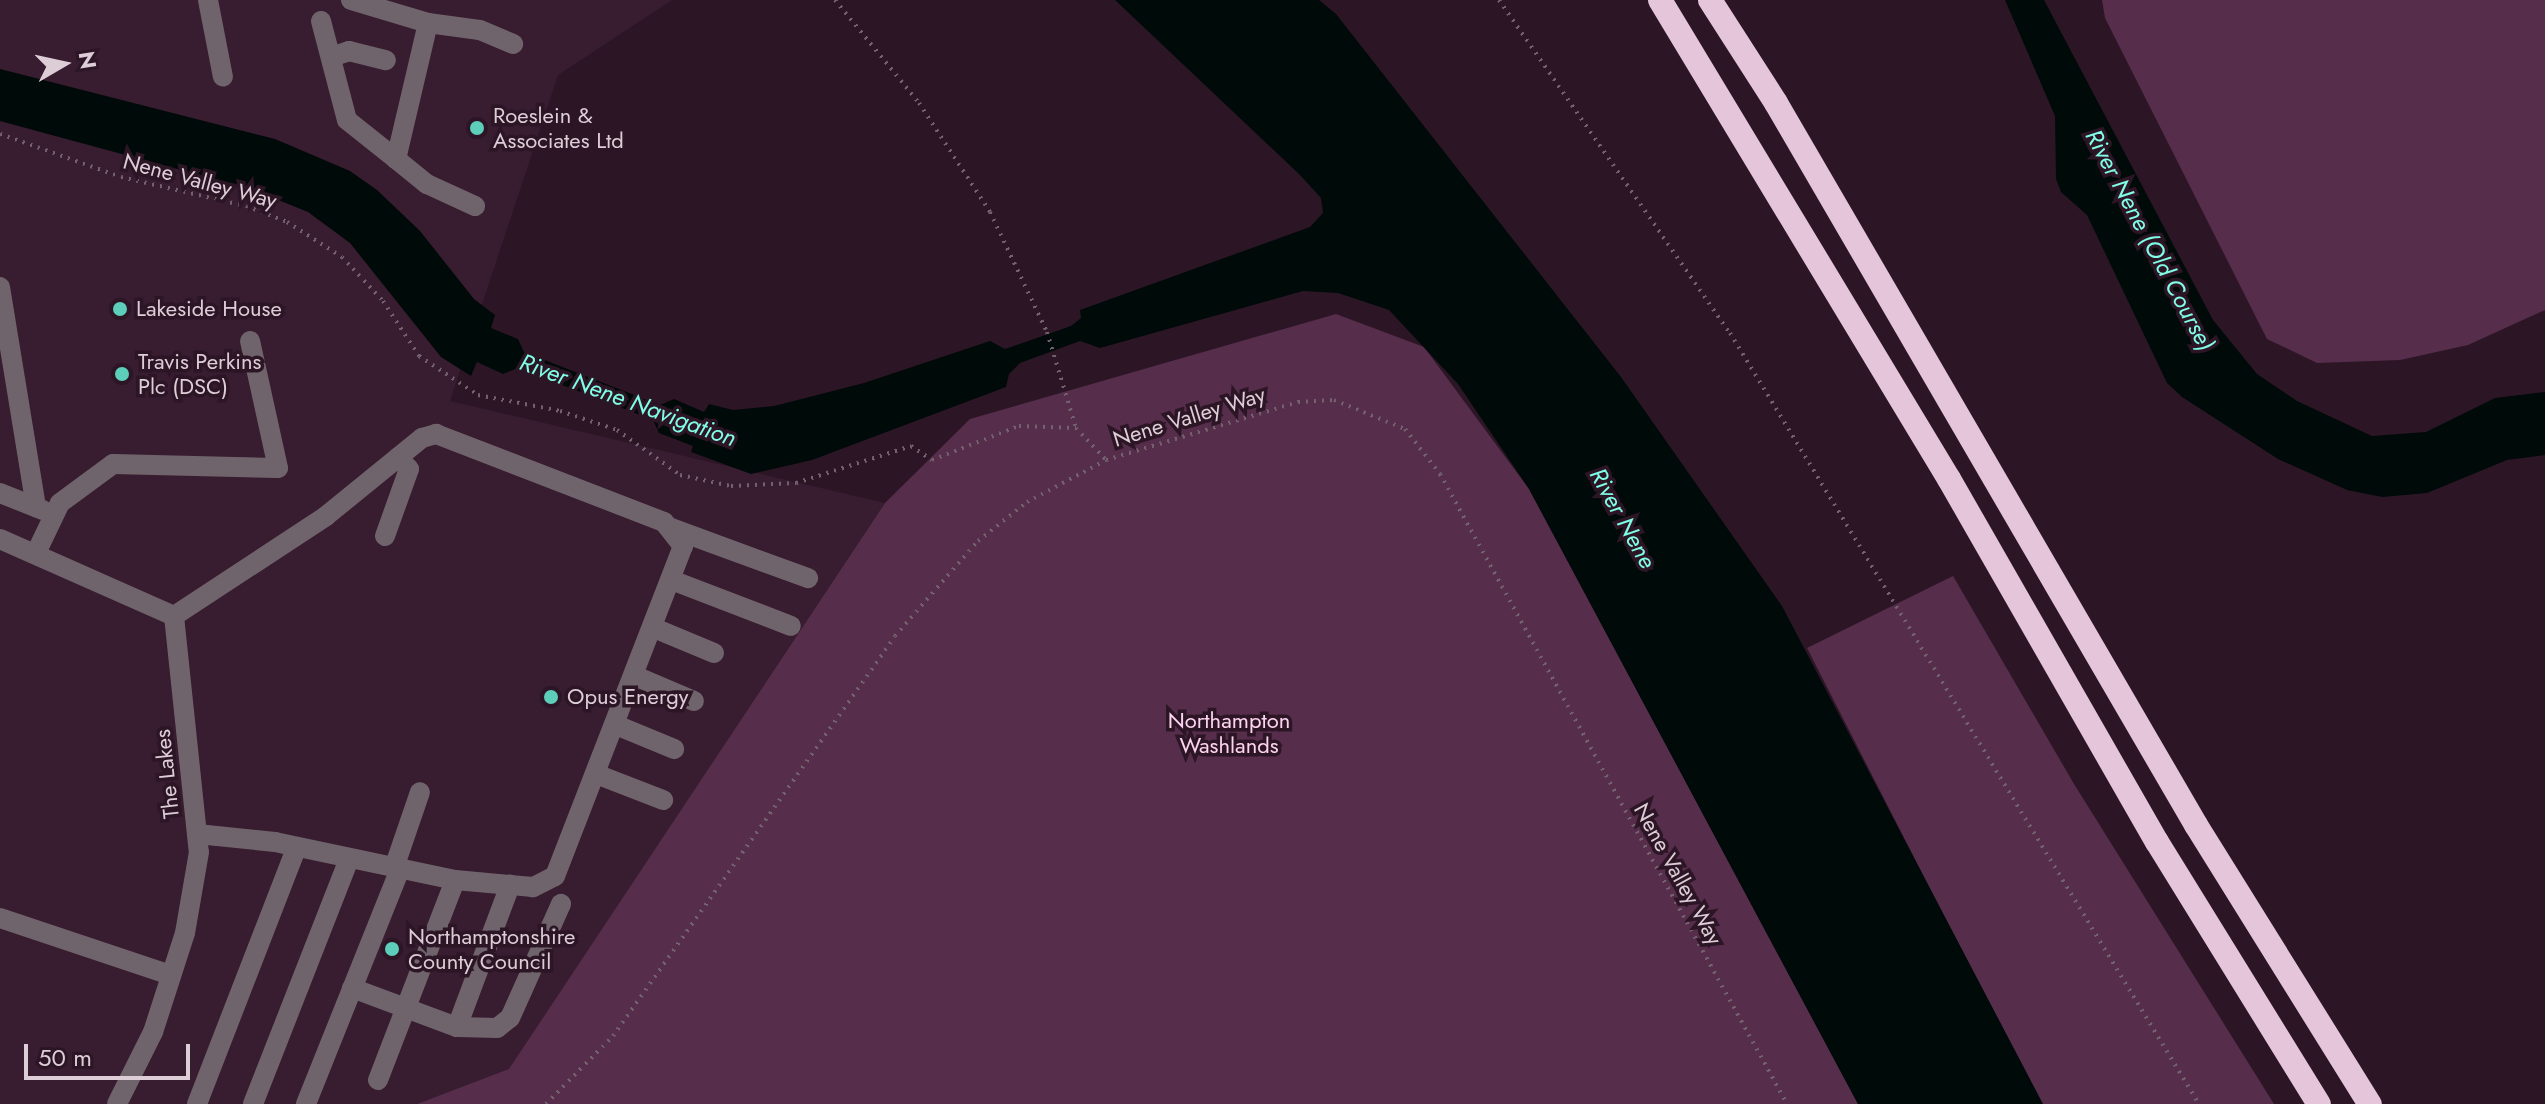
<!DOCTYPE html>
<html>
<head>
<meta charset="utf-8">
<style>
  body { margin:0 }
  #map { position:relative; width:2545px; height:1104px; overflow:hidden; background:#2c1626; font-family:Jost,sans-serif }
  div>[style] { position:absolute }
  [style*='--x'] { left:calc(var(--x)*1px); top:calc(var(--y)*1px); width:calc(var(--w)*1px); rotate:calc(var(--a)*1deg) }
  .built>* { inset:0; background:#381c30 }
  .green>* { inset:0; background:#562d4b }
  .water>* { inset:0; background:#000a08 }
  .path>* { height:4px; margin-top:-2px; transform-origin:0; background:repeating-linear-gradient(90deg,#74616e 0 2px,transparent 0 8px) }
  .minor>* { height:20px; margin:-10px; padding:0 10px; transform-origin:10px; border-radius:10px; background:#70646c }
  .highway>* { height:24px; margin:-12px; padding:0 12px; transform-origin:12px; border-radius:12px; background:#e4c5da }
  .dots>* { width:22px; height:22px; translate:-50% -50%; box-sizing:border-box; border:4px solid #2c1626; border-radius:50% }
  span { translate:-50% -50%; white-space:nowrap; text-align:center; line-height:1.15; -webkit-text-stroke:7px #2c1626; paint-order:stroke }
  .poi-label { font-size:22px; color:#ddcdd7 }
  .left { translate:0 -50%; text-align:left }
  .street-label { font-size:22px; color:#ddcdd7 }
  .park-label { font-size:22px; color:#fdd3ef }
  .water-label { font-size:24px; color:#81fee6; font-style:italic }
  .north { position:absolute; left:24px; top:24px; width:80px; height:80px; -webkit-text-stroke:6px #2c1626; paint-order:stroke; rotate:81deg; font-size:22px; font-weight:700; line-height:32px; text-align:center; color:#ddcdd7 }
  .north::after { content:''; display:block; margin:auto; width:28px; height:36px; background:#ddcdd7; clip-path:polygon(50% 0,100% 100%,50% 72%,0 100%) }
  .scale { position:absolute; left:24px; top:1044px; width:166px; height:36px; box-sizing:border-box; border:4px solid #ddcdd7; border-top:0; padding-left:10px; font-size:24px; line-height:28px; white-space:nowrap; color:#ddcdd7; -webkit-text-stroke:6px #2c1626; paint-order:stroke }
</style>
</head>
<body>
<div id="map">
  <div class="built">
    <div style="clip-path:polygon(0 0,672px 0,558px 75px,450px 401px,885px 503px,509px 1070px,417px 1104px,0 1104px)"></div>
  </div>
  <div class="green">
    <div style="clip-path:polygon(2102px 0,2545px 0,2545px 310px,2468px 345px,2400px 360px,2317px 363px,2267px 339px,2105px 18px)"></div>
    <div style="clip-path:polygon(1336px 314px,1424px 347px,1529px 489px,1858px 1104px,417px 1104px,509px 1069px,885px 503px,970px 419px)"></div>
    <div style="clip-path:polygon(1953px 576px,2074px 784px,2274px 1104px,2043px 1104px,2031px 1086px,1807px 648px)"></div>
  </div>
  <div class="water">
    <div style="clip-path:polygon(1115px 0,1319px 0,1336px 14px,1621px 377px,1782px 606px,2043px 1104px,1858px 1104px,1529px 489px,1458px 384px,1389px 310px,1338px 293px,1303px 291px,1100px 348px,1080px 341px,1020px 363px,1009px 374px,1006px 387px,812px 460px,751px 474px,691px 452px,693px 446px,659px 433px,653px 420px,518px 368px,503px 374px,477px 362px,471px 376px,441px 357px,350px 243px,308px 212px,251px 189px,0 121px,0 69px,275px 139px,350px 171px,377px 190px,420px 231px,474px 299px,495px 315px,491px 328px,518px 339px,524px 352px,660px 405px,674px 399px,704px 412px,709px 404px,733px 410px,774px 406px,864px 383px,990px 341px,1005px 349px,1071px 326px,1081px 318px,1080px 310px,1310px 227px,1323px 213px,1321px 198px,1300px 175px)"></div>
    <div style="clip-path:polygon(2005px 0,2044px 0,2213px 320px,2257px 374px,2297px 401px,2372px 436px,2426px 432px,2495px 398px,2545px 392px,2545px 455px,2507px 460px,2427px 493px,2382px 497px,2347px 490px,2278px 459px,2182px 397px,2167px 383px,2087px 215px,2061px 192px,2056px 179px,2055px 116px)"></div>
  </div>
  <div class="path">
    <div style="--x:835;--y:0;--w:133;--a:50.8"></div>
    <div style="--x:919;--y:103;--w:130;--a:56.9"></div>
    <div style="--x:990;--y:212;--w:133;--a:64.6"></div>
    <div style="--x:1047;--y:332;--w:100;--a:73.2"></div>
    <div style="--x:1499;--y:0;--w:405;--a:55.3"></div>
    <div style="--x:1730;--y:333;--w:902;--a:58.69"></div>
    <div style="--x:0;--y:134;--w:128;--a:19.6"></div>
    <div style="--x:121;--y:177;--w:128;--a:13.1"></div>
    <div style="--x:246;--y:206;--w:44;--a:21.3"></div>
    <div style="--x:287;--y:222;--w:65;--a:32.5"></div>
    <div style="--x:342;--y:257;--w:60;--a:47"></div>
    <div style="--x:383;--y:301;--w:66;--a:56.8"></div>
    <div style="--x:419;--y:356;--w:71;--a:33.5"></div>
    <div style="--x:478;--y:395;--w:84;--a:11"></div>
    <div style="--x:560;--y:411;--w:60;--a:18.4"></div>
    <div style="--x:617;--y:430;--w:77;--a:35.5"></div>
    <div style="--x:680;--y:475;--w:52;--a:12.2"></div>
    <div style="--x:731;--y:486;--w:65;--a:-2.6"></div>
    <div style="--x:796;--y:483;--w:121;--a:-17.8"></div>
    <div style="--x:911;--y:446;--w:25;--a:34"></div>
    <div style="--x:932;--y:460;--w:93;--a:-21.3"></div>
    <div style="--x:1019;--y:426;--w:57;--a:2"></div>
    <div style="--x:1076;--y:428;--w:44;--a:46.8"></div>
    <div style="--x:1106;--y:460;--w:201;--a:-16.8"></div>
    <div style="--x:1298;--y:402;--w:36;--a:-3"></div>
    <div style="--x:1334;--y:400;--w:77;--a:22.2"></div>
    <div style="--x:1405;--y:429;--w:57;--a:52.1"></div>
    <div style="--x:1440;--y:474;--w:719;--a:61.15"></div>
    <div style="--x:546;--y:1104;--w:95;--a:-45.4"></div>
    <div style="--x:613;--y:1036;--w:489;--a:-54.8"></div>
    <div style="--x:895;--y:636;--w:126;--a:-48.9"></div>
    <div style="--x:978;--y:541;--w:63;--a:-38.5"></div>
    <div style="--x:1027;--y:502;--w:89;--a:-28"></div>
  </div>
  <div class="minor">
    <div style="--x:208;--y:0;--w:78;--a:79"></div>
    <div style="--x:351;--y:0;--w:80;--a:16.6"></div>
    <div style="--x:428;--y:23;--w:52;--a:7.7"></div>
    <div style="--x:480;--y:30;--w:36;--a:23"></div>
    <div style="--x:321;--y:21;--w:102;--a:75.3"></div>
    <div style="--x:347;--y:120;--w:63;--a:38.5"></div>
    <div style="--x:428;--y:23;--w:140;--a:103.2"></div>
    <div style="--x:396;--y:159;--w:40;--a:39"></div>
    <div style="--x:427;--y:184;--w:53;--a:24.6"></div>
    <div style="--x:331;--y:57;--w:19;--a:-18"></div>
    <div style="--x:349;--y:51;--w:38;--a:14"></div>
    <div style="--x:0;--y:287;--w:223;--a:80.7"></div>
    <div style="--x:0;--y:493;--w:46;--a:21.6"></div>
    <div style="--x:671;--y:528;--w:146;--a:20.1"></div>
    <div style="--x:385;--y:536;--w:71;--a:-70.3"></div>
    <div style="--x:409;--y:469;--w:16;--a:-133"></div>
    <div style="--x:0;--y:539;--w:190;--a:23.9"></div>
    <div style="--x:174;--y:616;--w:237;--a:84"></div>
    <div style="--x:199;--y:852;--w:82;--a:99.8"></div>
    <div style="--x:185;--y:933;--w:104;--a:107.9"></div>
    <div style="--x:153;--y:1032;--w:80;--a:116.6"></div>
    <div style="--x:36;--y:553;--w:55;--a:-64.4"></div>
    <div style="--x:60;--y:503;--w:66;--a:-36.3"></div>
    <div style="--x:113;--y:464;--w:165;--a:1.4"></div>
    <div style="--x:278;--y:468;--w:130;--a:-102.4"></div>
    <div style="--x:674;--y:581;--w:125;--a:21"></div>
    <div style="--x:174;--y:616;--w:182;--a:-33.3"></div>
    <div style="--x:326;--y:516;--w:124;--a:-39.1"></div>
    <div style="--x:422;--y:438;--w:15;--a:-16"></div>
    <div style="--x:436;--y:434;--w:244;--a:21.1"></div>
    <div style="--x:664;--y:522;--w:31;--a:52"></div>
    <div style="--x:683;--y:546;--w:354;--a:111.2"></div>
    <div style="--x:555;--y:876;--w:25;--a:153"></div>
    <div style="--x:533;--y:887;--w:78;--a:-174.9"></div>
    <div style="--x:455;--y:880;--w:184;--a:-168.1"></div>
    <div style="--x:275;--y:842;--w:78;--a:-174.1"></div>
    <div style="--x:654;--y:628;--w:65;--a:22.6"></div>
    <div style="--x:635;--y:676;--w:64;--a:23"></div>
    <div style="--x:616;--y:725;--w:63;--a:22.5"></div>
    <div style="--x:596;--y:774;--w:72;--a:21.2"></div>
    <div style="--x:394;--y:868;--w:80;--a:-71.1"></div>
    <div style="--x:0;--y:918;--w:179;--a:18.5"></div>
    <div style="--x:352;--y:988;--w:112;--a:20.4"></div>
    <div style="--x:457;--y:1027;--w:40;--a:1.4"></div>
    <div style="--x:497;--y:1028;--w:16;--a:-38"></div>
    <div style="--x:510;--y:1018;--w:125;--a:-65.9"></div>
    <div style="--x:457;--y:1027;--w:152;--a:-69.5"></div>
    <div style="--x:378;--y:1080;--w:214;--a:-68.9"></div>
    <div style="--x:197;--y:1104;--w:274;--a:-68.8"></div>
    <div style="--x:253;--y:1104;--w:263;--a:-68.6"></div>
    <div style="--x:306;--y:1104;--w:253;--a:-68.2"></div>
  </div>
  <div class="highway">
    <div style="--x:1660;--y:0;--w:559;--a:58.9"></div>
    <div style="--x:1949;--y:479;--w:418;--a:60.2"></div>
    <div style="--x:2157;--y:842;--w:308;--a:58.3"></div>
    <div style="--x:1710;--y:0;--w:122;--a:57.3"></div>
    <div style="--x:1776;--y:103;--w:835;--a:59.81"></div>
    <div style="--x:2196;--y:825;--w:329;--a:58.1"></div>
  </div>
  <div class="dots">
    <div style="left:477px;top:128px;background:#5dceb9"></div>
    <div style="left:120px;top:309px;background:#5dceb9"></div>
    <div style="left:122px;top:374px;background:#5dceb9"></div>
    <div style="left:551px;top:697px;background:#5dceb9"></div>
    <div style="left:392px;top:949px;background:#5dceb9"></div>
  </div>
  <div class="poi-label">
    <span class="left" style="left:493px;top:128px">Roeslein &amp;<br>Associates Ltd</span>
    <span class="left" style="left:136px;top:309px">Lakeside House</span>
    <span class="left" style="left:138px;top:374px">Travis Perkins<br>Plc (DSC)</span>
    <span class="left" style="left:567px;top:697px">Opus Energy</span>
    <span class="left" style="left:408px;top:949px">Northamptonshire<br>County Council</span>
  </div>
  <div class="street-label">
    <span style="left:200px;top:181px;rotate:15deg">Nene Valley Way</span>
    <span style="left:1189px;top:417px;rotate:-17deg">Nene Valley Way</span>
    <span style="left:167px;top:774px;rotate:-96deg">The Lakes</span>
    <span style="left:1678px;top:874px;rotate:61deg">Nene Valley Way</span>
  </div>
  <div class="park-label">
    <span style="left:1229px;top:733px">Northampton<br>Washlands</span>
  </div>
  <div class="water-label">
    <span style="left:2150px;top:240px;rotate:62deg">River Nene (Old Course)</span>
    <span style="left:628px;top:400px;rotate:20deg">River Nene Navigation</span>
    <span style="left:1623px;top:518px;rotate:61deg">River Nene</span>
  </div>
  <div class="north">N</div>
  <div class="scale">50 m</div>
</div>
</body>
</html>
